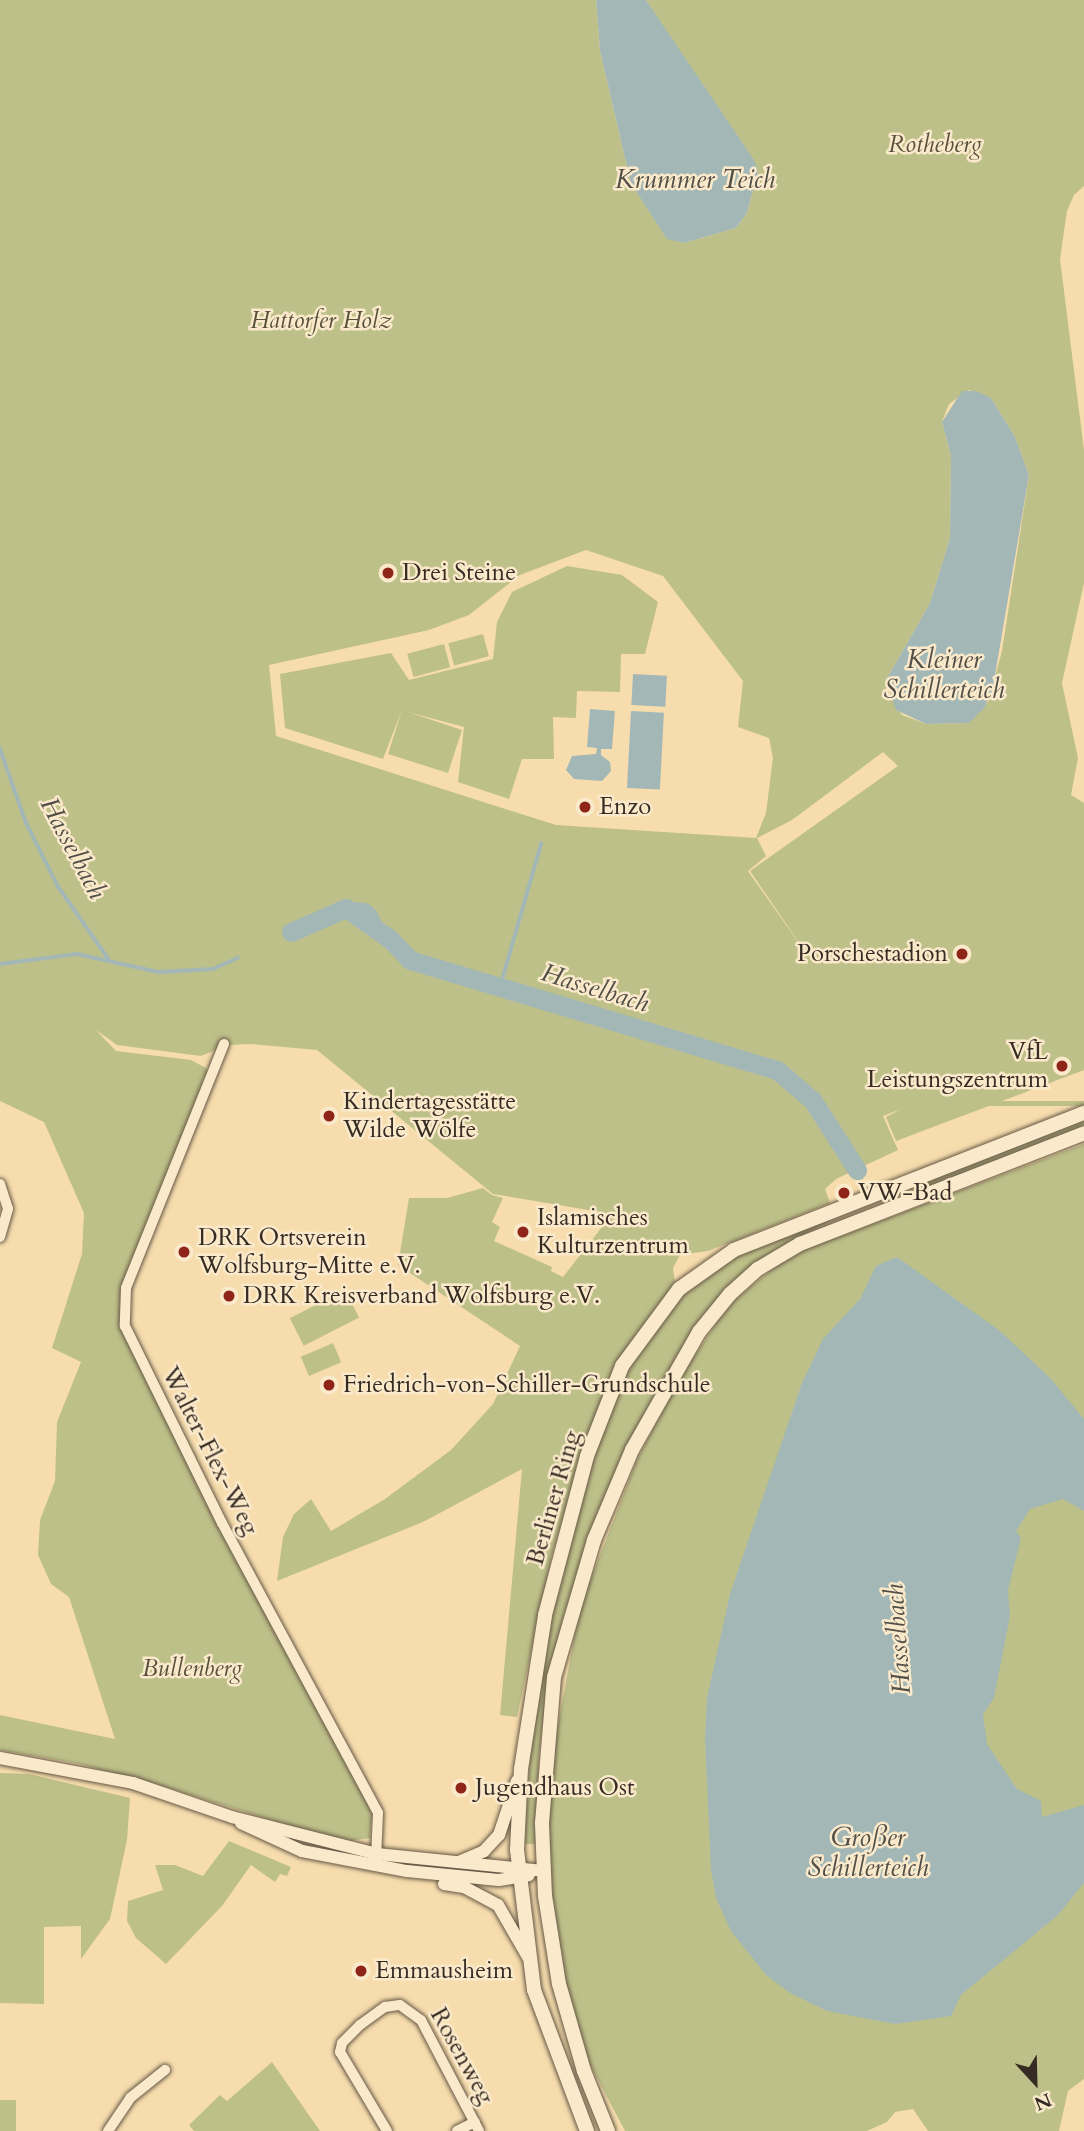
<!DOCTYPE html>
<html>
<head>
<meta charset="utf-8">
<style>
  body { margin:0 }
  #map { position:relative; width:1084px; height:2131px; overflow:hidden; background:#f7ddae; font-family:Cardo,serif }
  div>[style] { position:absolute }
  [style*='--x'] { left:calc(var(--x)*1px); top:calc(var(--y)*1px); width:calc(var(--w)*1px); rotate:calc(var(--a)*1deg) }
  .green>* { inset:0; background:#bec089; transform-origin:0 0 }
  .water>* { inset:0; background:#a3b8b6; transform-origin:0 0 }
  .stream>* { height:3.5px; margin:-1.75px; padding:0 1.75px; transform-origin:1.75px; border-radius:1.75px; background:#a3b8b6 }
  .river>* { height:19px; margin:-9.5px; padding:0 9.5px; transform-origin:9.5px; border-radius:9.5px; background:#a3b8b6 }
  .roads { filter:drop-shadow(0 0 2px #665846) drop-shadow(0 0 2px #665846) }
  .minor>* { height:10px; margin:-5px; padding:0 5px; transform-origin:5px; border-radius:5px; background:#fae9ca }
  .tertiary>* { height:12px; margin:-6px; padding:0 6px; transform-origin:6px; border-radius:6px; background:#fae9ca }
  .secondary>* { height:14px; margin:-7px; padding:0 7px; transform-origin:7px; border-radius:7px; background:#fae9ca }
  .dots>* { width:19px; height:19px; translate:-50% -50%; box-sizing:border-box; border:4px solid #fae9ca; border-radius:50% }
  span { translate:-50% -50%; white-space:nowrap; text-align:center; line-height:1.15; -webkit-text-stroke:5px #fae9ca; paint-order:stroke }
  .park-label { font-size:24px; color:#58513c; font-style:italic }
  .poi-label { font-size:24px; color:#362c23 }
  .left { translate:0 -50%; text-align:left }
  .right { translate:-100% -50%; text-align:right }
  .street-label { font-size:24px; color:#362c23 }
  .water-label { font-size:26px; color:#514f48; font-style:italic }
  .north { position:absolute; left:1000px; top:2047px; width:70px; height:70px; -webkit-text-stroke:5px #fae9ca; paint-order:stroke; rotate:158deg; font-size:19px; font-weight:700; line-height:28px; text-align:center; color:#362c23 }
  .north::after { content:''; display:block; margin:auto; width:24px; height:32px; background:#362c23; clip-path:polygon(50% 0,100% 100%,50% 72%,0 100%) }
</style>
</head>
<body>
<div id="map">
  <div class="green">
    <div style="clip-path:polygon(evenodd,0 0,596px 0,600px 51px,631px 184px,667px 238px,684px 243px,736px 228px,747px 213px,758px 171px,646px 0,1084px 0,1084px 186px,1074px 195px,1067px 211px,1060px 259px,1084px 450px,1084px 583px,1062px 683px,1078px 758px,1071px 795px,1084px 803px,1084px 1070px,896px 1141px,886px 1117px,901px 1109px,883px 1116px,898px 1150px,836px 1179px,825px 1189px,830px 1203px,708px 1251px,680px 1255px,673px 1268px,675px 1283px,628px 1346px,588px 1436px,552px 1554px,517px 1717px,500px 1715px,522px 1469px,423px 1522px,277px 1581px,283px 1537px,294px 1514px,311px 1499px,331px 1531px,385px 1499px,451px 1450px,493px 1404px,520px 1346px,398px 1265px,409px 1198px,447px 1198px,483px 1188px,492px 1195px,503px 1198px,492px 1222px,500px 1227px,494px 1241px,552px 1267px,551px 1271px,563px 1277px,612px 1214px,493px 1194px,317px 1050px,252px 1044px,228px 1045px,201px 1056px,117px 1045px,96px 1030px,116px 1051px,191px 1060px,206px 1068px,209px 1076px,122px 1287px,120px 1327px,357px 1775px,372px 1815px,370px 1838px,342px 1842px,156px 1784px,75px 1763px,0 1750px,0 1715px,115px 1739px,69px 1597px,51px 1584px,38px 1555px,40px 1520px,55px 1481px,57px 1422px,81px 1362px,52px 1348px,82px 1254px,84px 1213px,44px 1122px,0 1101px,0 0,969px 390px,991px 398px,1015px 437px,1029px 475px,1002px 651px,988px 702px,968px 723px,926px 724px,902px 715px,886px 690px,886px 680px,930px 603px,950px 538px,951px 456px,942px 422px,949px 404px,969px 390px,0 0,586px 550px,663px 576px,743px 681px,738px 727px,769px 738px,773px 758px,766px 813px,756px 838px,556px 825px,276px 736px,269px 665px,429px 630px,469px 615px,520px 575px,586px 550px,0 0,883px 752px,898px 766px,750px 871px,813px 963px,748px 871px,766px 856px,757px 838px,792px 820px,883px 752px)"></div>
    <div style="clip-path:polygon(567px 566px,622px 575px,658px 602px,645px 654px,621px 654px,620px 692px,577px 691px,576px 718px,553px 717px,554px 759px,522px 759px,509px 799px,458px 782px,464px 727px,408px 712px,462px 730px,448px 773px,388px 754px,402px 710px,383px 759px,285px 728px,280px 674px,391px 653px,409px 680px,493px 659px,497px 622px,512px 592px)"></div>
    <div style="left:483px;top:634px;width:23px;height:36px;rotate:75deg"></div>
    <div style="left:444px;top:644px;width:24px;height:38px;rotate:75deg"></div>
    <div style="left:1084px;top:1101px;width:5px;height:194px;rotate:90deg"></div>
    <div style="clip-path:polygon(1084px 1118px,1084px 1127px,925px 1188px,916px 1184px)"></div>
    <div style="clip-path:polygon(1084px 1144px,1084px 2079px,1068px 2091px,1059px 2131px,928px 2131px,913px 2109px,895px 2112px,887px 2122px,867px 2131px,625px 2131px,587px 2059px,557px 1956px,548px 1848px,551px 1763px,580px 1607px,637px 1460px,678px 1381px,718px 1321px,735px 1300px,775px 1267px,804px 1250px)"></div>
    <div style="clip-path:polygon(885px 1195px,887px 1198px,839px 1216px,775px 1250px,725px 1288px,681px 1349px,645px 1412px,589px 1538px,564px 1614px,549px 1677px,539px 1752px,536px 1844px,524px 1844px,530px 1755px,547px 1635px,597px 1441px,637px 1352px,673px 1303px,744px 1251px)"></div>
    <div style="left:345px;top:1290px;width:31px;height:62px;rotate:63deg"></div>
    <div style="left:333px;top:1343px;width:21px;height:35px;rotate:67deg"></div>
    <div style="clip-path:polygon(0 1773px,29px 1774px,130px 1798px,127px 1840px,110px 1919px,81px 1959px,81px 1926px,44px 1927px,44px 2004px,0 2003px)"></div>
    <div style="clip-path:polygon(229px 1841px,291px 1867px,287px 1876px,280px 1874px,275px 1882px,251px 1865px,222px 1906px,166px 1964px,136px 1938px,127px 1921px,128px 1901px,163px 1890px,155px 1865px,175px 1865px,203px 1876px)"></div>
    <div style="clip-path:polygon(272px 2062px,320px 2131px,194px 2131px,189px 2125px,220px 2095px,227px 2101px)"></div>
    <div style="left:0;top:2100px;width:16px;height:31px"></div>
  </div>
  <div class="water">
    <div style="clip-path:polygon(596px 0,646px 0,754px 160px,758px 171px,747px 213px,736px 228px,684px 243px,667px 239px,631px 184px,600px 51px)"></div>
    <div style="clip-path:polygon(962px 391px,976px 391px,991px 398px,1015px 437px,1029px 475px,992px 693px,984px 708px,969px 723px,926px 724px,896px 710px,886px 680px,930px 603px,950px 538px,951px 456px,942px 422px)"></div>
    <div style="left:633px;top:674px;width:34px;height:31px;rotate:3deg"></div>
    <div style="clip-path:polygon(590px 709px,615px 711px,612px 749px,601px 749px,601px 755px,610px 762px,611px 771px,602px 781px,574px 779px,566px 770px,572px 756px,596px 754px,597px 748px,587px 747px)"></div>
    <div style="left:631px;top:711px;width:33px;height:77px;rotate:3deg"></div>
    <div style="clip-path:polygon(355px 902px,367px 903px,376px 910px,390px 939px,373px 937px,350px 913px,346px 908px)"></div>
    <div style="clip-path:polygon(897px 1257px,1000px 1331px,1050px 1378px,1084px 1419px,1084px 1511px,1063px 1499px,1030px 1509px,1016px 1531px,1021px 1538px,1008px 1590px,1010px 1616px,994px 1698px,983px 1714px,987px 1744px,1017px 1789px,1041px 1801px,1042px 1817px,1084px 1805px,1084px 1883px,1058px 1915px,961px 1995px,951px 2016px,895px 2024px,827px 2011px,790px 1993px,766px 1975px,731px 1931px,716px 1898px,711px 1870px,705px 1738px,707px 1698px,730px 1594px,802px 1383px,823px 1339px,860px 1299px,876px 1266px)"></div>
  </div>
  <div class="stream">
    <div style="--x:0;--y:748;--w:78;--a:70.6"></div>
    <div style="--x:26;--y:822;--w:72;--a:63.4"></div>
    <div style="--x:58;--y:886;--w:88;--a:55.2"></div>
    <div style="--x:0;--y:964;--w:78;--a:-7.4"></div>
    <div style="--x:77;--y:954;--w:83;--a:12.5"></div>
    <div style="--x:158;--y:972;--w:55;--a:-3.1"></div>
    <div style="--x:213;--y:969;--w:27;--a:-24"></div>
    <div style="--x:500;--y:987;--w:149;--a:-74"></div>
  </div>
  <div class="river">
    <div style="--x:291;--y:932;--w:60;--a:-23.6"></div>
    <div style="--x:346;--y:908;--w:54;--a:35.2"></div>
    <div style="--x:390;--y:939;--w:29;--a:46"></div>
    <div style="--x:410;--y:960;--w:383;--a:16.7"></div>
    <div style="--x:777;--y:1070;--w:48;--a:40.7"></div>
    <div style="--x:813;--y:1101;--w:82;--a:57.5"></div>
  </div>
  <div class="roads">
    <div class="minor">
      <div style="--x:224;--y:1044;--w:263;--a:111.9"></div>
      <div style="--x:126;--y:1288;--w:38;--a:92"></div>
      <div style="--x:125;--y:1326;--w:220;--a:63.8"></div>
      <div style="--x:222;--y:1523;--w:329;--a:61.7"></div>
      <div style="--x:378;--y:1813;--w:45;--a:92.5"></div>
      <div style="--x:0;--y:1184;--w:26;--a:72"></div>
      <div style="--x:8;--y:1209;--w:29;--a:106"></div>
      <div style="--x:108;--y:2131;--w:40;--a:-56"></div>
      <div style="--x:130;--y:2098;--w:45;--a:-38.7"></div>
      <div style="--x:387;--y:2131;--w:92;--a:-120.7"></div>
      <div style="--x:340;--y:2052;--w:9;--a:-77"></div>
      <div style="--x:342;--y:2043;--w:25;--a:-45"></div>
      <div style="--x:360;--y:2025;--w:31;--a:-36"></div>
      <div style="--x:385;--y:2007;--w:15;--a:-8"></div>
      <div style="--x:400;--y:2005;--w:26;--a:36"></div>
      <div style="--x:421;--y:2020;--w:125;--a:62.4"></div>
      <div style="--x:457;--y:2131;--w:20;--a:-27"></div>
    </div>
    <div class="tertiary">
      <div style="--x:0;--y:1758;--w:135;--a:10.6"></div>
      <div style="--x:133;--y:1783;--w:105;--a:19"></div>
      <div style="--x:232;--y:1817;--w:150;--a:14.3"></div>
      <div style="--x:377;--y:1854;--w:167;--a:5.8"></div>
      <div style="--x:241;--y:1823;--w:67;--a:24.7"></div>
      <div style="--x:302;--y:1851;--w:107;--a:10.8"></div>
      <div style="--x:407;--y:1871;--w:92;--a:5.6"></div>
      <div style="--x:499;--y:1880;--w:30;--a:-9"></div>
      <div style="--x:461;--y:1861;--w:25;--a:-23"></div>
      <div style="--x:484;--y:1851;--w:22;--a:-47"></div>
      <div style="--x:499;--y:1835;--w:57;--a:-71.6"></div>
      <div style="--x:444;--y:1884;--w:20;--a:9"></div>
      <div style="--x:464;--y:1887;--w:38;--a:28"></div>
      <div style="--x:498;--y:1905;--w:60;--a:60"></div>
    </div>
    <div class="secondary">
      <div style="--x:587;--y:2131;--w:151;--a:-110.6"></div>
      <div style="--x:534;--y:1990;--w:141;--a:-96.9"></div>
      <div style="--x:517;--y:1850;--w:81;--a:-87.2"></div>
      <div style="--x:521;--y:1769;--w:156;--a:-81.1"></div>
      <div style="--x:545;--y:1615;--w:164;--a:-75.2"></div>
      <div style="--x:587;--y:1456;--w:97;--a:-68.7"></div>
      <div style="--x:622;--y:1366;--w:96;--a:-53.5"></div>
      <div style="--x:679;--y:1289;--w:67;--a:-35.3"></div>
      <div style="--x:734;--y:1250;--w:376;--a:-21.4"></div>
      <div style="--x:608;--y:2131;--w:65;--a:-111.8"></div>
      <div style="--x:584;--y:2071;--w:91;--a:-106"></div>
      <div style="--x:559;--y:1984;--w:89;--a:-99"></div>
      <div style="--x:545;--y:1896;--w:73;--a:-92.4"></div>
      <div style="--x:542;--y:1823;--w:146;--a:-85.3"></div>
      <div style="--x:554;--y:1677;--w:143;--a:-73.7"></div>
      <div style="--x:594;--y:1540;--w:98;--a:-67.1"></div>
      <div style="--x:632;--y:1450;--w:136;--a:-60.4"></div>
      <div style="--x:699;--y:1332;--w:49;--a:-50.8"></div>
      <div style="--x:730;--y:1294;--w:38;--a:-42"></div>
      <div style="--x:758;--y:1269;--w:49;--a:-30.8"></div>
      <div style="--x:800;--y:1244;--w:305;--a:-21.3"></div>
    </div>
  </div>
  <div class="dots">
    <div style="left:388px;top:573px;background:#8f2418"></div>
    <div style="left:585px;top:807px;background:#8f2418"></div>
    <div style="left:962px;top:954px;background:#8f2418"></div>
    <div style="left:1062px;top:1066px;background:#8f2418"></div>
    <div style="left:329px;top:1116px;background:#8f2418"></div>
    <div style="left:844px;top:1193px;background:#8f2418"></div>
    <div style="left:523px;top:1232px;background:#8f2418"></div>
    <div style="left:184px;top:1252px;background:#8f2418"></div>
    <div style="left:229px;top:1296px;background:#8f2418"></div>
    <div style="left:329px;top:1385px;background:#8f2418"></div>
    <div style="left:461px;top:1788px;background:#8f2418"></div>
    <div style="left:361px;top:1971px;background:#8f2418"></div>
  </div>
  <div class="park-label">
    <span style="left:935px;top:145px">Rotheberg</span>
    <span style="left:321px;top:321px">Hattorfer Holz</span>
    <span style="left:192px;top:1669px">Bullenberg</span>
  </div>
  <div class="poi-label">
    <span class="left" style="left:402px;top:573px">Drei Steine</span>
    <span class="left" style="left:599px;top:807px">Enzo</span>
    <span class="right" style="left:948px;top:954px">Porschestadion</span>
    <span class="right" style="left:1048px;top:1066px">VfL<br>Leistungszentrum</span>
    <span class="left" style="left:343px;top:1116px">Kindertagesstätte<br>Wilde Wölfe</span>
    <span class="left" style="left:858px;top:1193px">VW-Bad</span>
    <span class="left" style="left:537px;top:1232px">Islamisches<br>Kulturzentrum</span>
    <span class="left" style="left:198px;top:1252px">DRK Ortsverein<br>Wolfsburg-Mitte e.V.</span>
    <span class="left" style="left:243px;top:1296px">DRK Kreisverband Wolfsburg e.V.</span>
    <span class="left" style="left:343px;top:1385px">Friedrich-von-Schiller-Grundschule</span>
    <span class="left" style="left:475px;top:1788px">Jugendhaus Ost</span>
    <span class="left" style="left:375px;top:1971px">Emmausheim</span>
  </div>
  <div class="street-label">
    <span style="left:210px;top:1451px;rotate:63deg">Walter-Flex-Weg</span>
    <span style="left:554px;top:1498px;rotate:-74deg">Berliner Ring</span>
    <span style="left:462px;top:2056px;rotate:61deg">Rosenweg</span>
  </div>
  <div class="water-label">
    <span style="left:695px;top:180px">Krummer Teich</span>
    <span style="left:944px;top:675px">Kleiner<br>Schillerteich</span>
    <span style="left:73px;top:848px;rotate:62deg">Hasselbach</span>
    <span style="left:595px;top:988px;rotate:17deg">Hasselbach</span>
    <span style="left:898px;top:1639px;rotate:-94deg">Hasselbach</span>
    <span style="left:868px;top:1853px">Großer<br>Schillerteich</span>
  </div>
  <div class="north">N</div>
</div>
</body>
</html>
